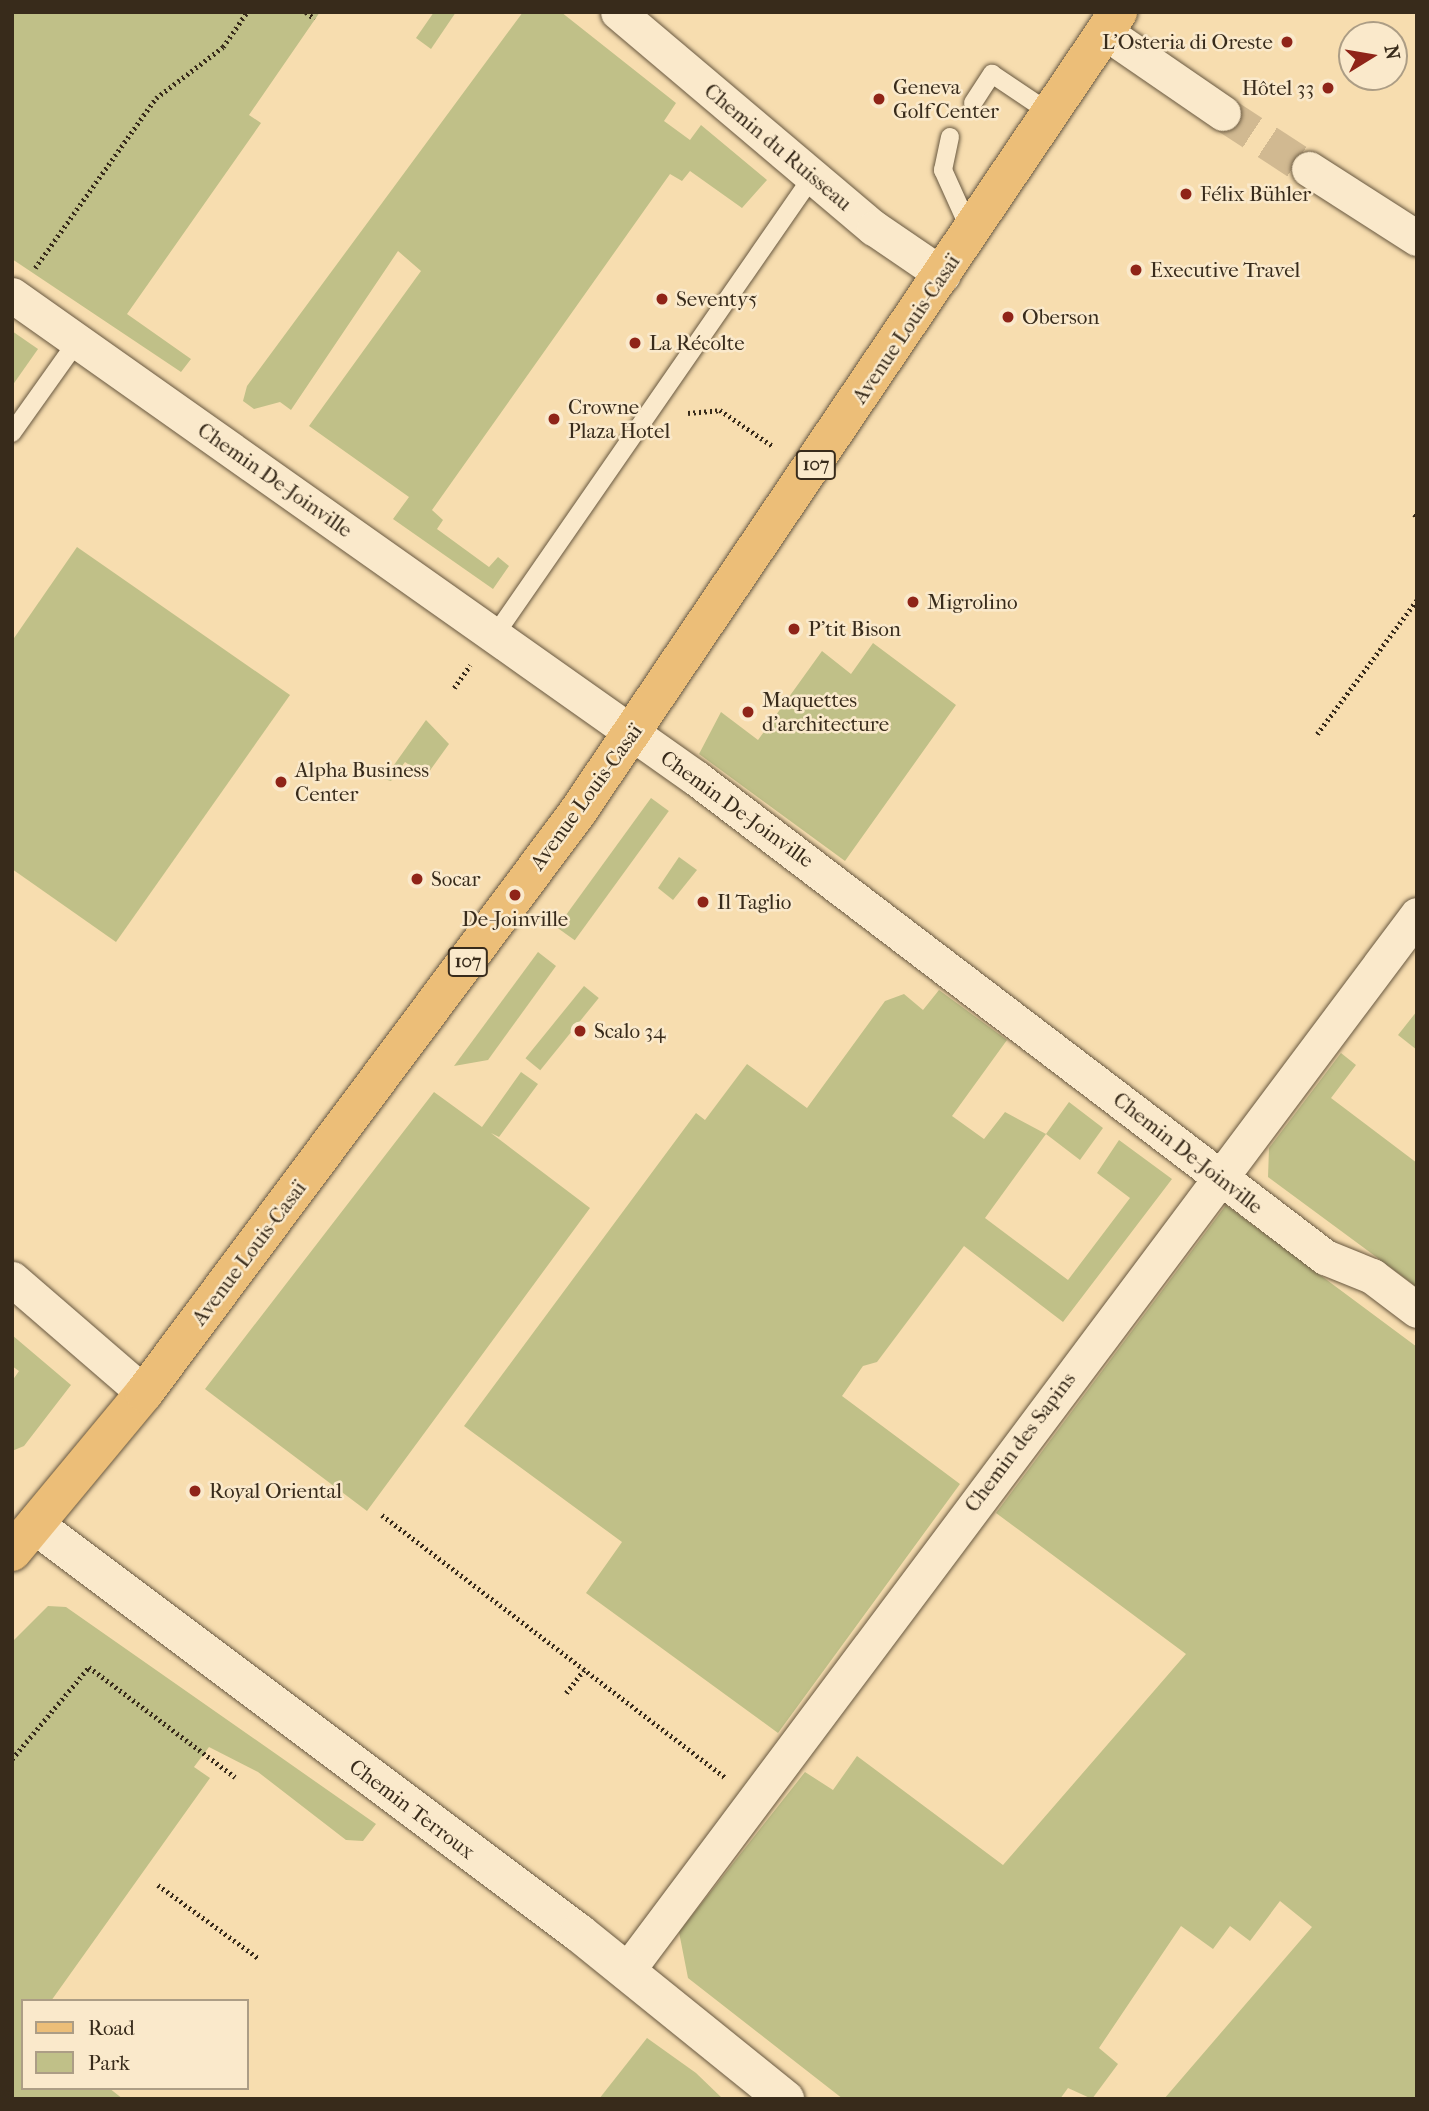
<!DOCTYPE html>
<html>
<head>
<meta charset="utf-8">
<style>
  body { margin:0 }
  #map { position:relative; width:1429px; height:2111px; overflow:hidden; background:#f7ddaf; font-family:"IM FELL French Canon",serif }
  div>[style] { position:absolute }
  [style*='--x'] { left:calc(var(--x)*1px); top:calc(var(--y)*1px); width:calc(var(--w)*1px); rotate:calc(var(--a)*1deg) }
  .green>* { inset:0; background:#c0c088; transform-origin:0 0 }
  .street-tunnel>* { height:35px; margin-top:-17.5px; transform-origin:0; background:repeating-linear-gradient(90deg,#d1b991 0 35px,transparent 0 53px) }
  .path>* { height:4.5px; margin-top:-2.25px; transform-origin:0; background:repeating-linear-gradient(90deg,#382b1b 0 2px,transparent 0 5.5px) }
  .roads { filter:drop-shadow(0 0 2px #685840) drop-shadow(0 0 2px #685840) }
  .lane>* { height:18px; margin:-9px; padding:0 9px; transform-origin:9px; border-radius:9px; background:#fae9cb }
  .street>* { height:35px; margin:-17.5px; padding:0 17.5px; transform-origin:17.5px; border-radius:17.5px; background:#fae9cb }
  .secondary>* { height:38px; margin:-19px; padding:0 19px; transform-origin:19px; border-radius:19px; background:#fae9cb }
  .primary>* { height:38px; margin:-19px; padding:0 19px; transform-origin:19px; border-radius:19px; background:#ecbe78 }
  .dots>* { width:19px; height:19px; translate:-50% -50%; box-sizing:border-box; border:4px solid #fae9cb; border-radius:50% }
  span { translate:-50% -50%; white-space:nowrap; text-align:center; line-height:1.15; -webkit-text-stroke:5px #fae9cb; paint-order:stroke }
  .shield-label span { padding:2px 5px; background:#fae9cb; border:2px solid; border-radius:5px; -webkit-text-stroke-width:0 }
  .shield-label { font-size:19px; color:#382b1b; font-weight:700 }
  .poi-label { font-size:21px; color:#382b1b }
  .right { translate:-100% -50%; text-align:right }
  .left { translate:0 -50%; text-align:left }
  .street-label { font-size:21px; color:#382b1b }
  .frame { position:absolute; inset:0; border:14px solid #382b1b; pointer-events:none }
  .legend { position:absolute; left:21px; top:1999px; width:228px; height:91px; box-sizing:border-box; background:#fae9cb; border:2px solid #ac9d85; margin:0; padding:9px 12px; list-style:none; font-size:21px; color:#382b1b }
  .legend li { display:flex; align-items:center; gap:14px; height:35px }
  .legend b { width:35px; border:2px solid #ac9d85 }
  .north { position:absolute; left:1338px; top:21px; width:70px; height:70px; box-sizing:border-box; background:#fae9cb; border:2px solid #ac9d85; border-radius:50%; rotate:79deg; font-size:19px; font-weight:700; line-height:28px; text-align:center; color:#382b1b }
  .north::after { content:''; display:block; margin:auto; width:24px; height:32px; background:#8f2418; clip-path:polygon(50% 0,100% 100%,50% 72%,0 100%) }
</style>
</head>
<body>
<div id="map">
  <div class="green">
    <div style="clip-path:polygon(12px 12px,320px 12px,249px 115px,261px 123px,127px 314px,191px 359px,181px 372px,12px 259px)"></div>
    <div style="clip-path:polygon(434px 12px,456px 12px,431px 49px,416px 38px)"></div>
    <div style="clip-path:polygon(523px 12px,561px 12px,676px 103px,664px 121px,690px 140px,701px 125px,767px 180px,742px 208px,690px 171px,682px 181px,670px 174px,432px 510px,443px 520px,437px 529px,489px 567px,498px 557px,509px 566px,493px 589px,393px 519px,409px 497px,309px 426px,421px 271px,398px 251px,291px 410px,280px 402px,254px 409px,243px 401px,247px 386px)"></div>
    <div style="clip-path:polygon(12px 331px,38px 349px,12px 386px)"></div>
    <div style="clip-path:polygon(77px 547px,290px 695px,116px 942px,12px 869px,12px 641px)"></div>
    <div style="clip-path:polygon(873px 643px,956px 705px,845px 861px,699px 754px,721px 712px,758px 740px,822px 651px,851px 674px)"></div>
    <div style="clip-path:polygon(426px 720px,449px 744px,426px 776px,405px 762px,391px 781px,384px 779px)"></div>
    <div style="left:651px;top:798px;width:22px;height:160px;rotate:36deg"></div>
    <div style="clip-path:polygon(679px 857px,697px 870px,673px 900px,658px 888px)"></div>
    <div style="clip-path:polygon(538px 952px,556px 966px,488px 1060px,454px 1066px)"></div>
    <div style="left:584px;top:986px;width:19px;height:93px;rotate:39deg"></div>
    <div style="clip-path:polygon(939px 990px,1007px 1040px,952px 1116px,984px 1139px,1005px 1112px,1046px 1134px,1069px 1102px,1103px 1128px,1080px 1160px,1046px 1134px,985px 1218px,1068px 1280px,1130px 1198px,1097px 1173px,1119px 1140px,1172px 1179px,1063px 1322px,964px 1246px,877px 1362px,863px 1366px,842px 1396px,960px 1484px,778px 1733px,586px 1593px,622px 1542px,464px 1426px,696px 1113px,705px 1120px,747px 1064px,807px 1108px,885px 1001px,904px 994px,923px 1010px)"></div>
    <div style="clip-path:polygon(1417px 1011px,1417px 1050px,1398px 1035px)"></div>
    <div style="clip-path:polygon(1341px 1053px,1356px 1065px,1331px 1098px,1417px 1163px,1417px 1287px,1268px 1177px,1269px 1148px)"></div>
    <div style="clip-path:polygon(521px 1072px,538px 1084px,499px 1137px,491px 1133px,590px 1208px,367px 1511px,205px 1389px,434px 1092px,482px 1127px)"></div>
    <div style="clip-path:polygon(1226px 1205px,1417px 1347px,1417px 2099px,1164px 2099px,1312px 1927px,1280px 1901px,1250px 1941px,1230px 1926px,1213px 1949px,1181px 1926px,1099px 2048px,1118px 2064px,1092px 2099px,1068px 2088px,1060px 2099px,843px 2099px,688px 1978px,679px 1932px,805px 1772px,833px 1790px,857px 1756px,1003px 1865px,1186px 1654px,996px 1513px)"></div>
    <div style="clip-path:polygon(12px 1335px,71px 1385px,24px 1446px,12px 1451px,12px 1381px,19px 1371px,12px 1366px)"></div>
    <div style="clip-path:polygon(48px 1606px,66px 1607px,376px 1824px,363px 1841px,346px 1840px,258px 1772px,209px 1747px,194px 1767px,210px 1778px,51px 2001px,23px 2001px,23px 2088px,109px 2088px,123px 2099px,12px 2099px,12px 1642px)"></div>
    <div style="clip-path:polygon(647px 2038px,696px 2073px,723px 2099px,599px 2099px)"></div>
  </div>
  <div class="street-tunnel">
    <div style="--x:1223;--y:113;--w:103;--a:33.1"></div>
  </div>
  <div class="path">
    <div style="--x:306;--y:12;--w:11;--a:38"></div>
    <div style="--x:35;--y:268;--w:209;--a:-54.6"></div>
    <div style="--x:156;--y:98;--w:84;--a:-37.3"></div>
    <div style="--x:223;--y:47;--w:42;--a:-55.6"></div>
    <div style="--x:688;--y:413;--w:32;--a:-5"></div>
    <div style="--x:720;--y:410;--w:65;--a:34.4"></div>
    <div style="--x:1414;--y:514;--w:4;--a:34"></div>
    <div style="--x:454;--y:688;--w:28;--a:-55"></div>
    <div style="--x:1317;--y:734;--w:167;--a:-53.3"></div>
    <div style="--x:382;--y:1515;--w:433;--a:37.4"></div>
    <div style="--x:566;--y:1693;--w:29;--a:-52"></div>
    <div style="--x:12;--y:1759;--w:120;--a:-50.1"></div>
    <div style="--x:89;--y:1667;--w:183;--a:37"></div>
    <div style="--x:158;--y:1885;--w:124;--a:36.1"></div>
  </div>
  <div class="roads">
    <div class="lane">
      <div style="--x:973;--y:103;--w:35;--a:-57"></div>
      <div style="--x:992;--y:74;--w:70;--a:33.9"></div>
      <div style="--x:950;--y:137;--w:34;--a:102"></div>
      <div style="--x:943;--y:170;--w:68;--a:65.7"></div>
      <div style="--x:12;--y:433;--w:114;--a:-54.6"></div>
      <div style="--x:495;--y:635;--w:557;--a:-55.31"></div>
    </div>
    <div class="street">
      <div style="--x:618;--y:12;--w:335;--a:40.2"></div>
      <div style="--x:874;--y:228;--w:83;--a:34.3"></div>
      <div style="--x:1105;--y:32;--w:143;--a:34.5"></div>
      <div style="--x:1309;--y:169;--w:128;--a:32.6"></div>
      <div style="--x:12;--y:295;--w:837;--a:35.23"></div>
      <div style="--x:696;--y:778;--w:791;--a:37.29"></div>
      <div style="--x:1325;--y:1257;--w:51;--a:22"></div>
      <div style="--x:1372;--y:1276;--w:56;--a:37.1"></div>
      <div style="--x:12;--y:1279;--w:174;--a:40.8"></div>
      <div style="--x:626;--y:1972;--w:1320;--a:-53.19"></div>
    </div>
    <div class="secondary">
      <div style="--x:35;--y:1525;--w:680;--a:36.87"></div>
      <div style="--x:579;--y:1933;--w:265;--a:38.9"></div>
    </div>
    <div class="primary">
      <div style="--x:12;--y:1552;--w:207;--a:-50.3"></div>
      <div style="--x:144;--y:1393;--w:724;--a:-53.26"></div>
      <div style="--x:577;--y:813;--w:967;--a:-55.96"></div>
    </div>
  </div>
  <div class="dots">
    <div style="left:1287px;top:42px;background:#8f2418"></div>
    <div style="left:1328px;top:88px;background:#8f2418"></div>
    <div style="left:879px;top:99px;background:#8f2418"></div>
    <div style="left:1186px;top:194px;background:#8f2418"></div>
    <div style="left:1136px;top:270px;background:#8f2418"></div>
    <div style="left:662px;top:299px;background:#8f2418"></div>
    <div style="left:1008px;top:317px;background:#8f2418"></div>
    <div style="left:635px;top:343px;background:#8f2418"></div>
    <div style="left:554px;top:419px;background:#8f2418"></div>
    <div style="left:913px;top:602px;background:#8f2418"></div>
    <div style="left:794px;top:629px;background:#8f2418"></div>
    <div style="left:748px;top:712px;background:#8f2418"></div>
    <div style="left:281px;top:782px;background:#8f2418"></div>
    <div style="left:417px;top:879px;background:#8f2418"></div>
    <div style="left:515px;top:895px;background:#8f2418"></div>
    <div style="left:703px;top:902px;background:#8f2418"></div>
    <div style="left:580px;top:1031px;background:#8f2418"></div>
    <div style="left:195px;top:1491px;background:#8f2418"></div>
  </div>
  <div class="shield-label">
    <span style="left:816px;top:465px">107</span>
    <span style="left:468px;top:962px">107</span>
  </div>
  <div class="poi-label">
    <span class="right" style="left:1273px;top:42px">L'Osteria di Oreste</span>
    <span class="left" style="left:893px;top:99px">Geneva<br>Golf Center</span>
    <span class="right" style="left:1314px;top:88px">Hôtel 33</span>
    <span class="left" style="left:1200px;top:194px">Félix Bühler</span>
    <span class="left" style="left:1150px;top:270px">Executive Travel</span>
    <span class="left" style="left:676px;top:299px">Seventy5</span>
    <span class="left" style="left:1022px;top:317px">Oberson</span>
    <span class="left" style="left:649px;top:343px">La Récolte</span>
    <span class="left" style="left:568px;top:419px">Crowne<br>Plaza Hotel</span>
    <span class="left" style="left:927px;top:602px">Migrolino</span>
    <span class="left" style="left:808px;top:629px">P'tit Bison</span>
    <span class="left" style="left:762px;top:712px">Maquettes<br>d'architecture</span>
    <span class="left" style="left:295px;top:782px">Alpha Business<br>Center</span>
    <span class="left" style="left:431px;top:879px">Socar</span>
    <span class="left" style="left:717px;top:902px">Il Taglio</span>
    <span style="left:515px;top:919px">De-Joinville</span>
    <span class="left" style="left:594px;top:1031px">Scalo 34</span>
    <span class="left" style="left:209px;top:1491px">Royal Oriental</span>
  </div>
  <div class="street-label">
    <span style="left:778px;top:147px;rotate:40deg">Chemin du Ruisseau</span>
    <span style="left:906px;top:329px;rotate:-56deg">Avenue Louis-Casaï</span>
    <span style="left:275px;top:480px;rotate:35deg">Chemin De-Joinville</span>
    <span style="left:586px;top:797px;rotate:-54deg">Avenue Louis-Casaï</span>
    <span style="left:737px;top:809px;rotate:36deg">Chemin De-Joinville</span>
    <span style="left:1188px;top:1153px;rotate:38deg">Chemin De-Joinville</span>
    <span style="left:249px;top:1253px;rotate:-53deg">Avenue Louis-Casaï</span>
    <span style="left:1020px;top:1442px;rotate:-53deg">Chemin des Sapins</span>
    <span style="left:412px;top:1809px;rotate:37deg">Chemin Terroux</span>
  </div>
  <div class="frame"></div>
  <ul class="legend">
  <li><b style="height:9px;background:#ecbe78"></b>Road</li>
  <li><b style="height:19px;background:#c0c088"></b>Park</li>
  </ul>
  <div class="north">N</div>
</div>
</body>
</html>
